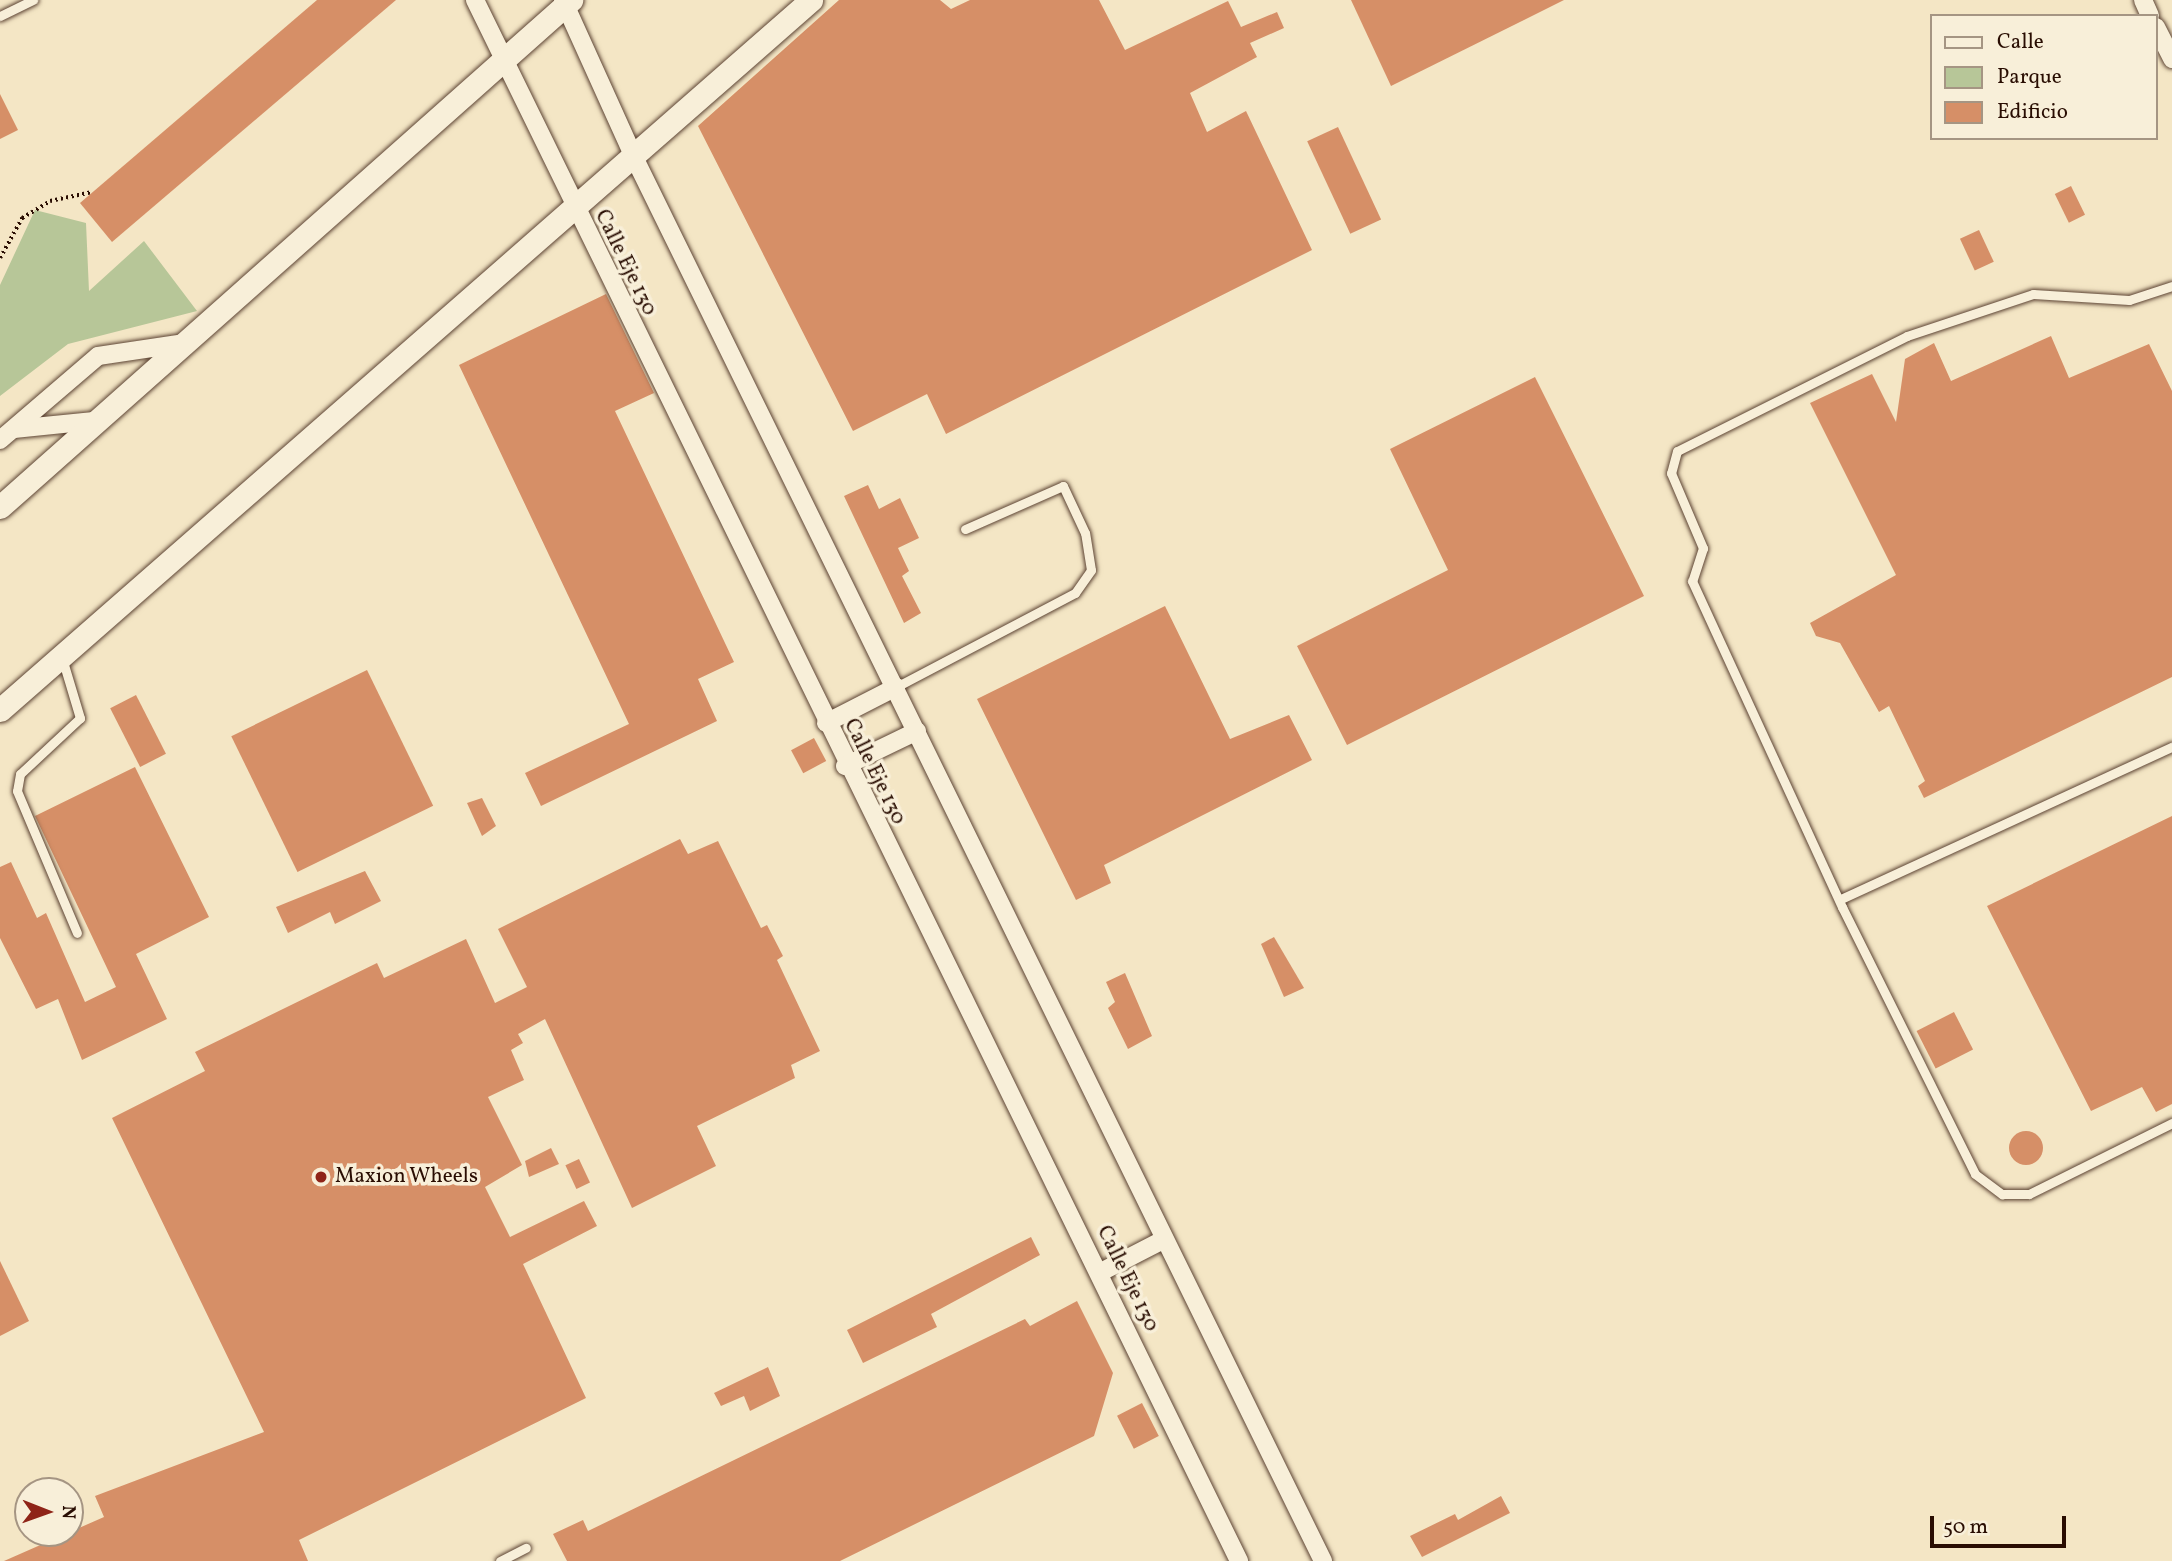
<!DOCTYPE html>
<html>
<head>
<meta charset="utf-8">
<style>
  body { margin:0 }
  #map { position:relative; width:2172px; height:1561px; overflow:hidden; background:#f4e6c5; font-family:Vollkorn,serif }
  div>[style] { position:absolute }
  [style*='--x'] { left:calc(var(--x)*1px); top:calc(var(--y)*1px); width:calc(var(--w)*1px); rotate:calc(var(--a)*1deg) }
  .green>* { inset:0; background:#b7c698 }
  .building>* { inset:0; background:#d68f67; transform-origin:0 0 }
  .round { border-radius:50% }
  .path>* { height:3.5px; margin-top:-1.75px; transform-origin:0; background:repeating-linear-gradient(90deg,#290d02 0 2px,transparent 0 5.5px) }
  .roads { filter:drop-shadow(0 0 2px #5c4333) drop-shadow(0 0 2px #5c4333) }
  .service>* { height:9px; margin:-4.5px; padding:0 4.5px; transform-origin:4.5px; border-radius:4.5px; background:#f8efd9 }
  .minor>* { height:18px; margin:-9px; padding:0 9px; transform-origin:9px; border-radius:9px; background:#f8efd9 }
  .tertiary>* { height:23px; margin:-11.5px; padding:0 11.5px; transform-origin:11.5px; border-radius:11.5px; background:#f8efd9 }
  .dots>* { width:19px; height:19px; translate:-50% -50%; box-sizing:border-box; border:4px solid #f8efd9; border-radius:50% }
  span { translate:-50% -50%; white-space:nowrap; text-align:center; line-height:1.15; -webkit-text-stroke:7px #f8efd9; paint-order:stroke }
  .street-label { font-size:21px; color:#290d02 }
  .poi-label { font-size:21px; color:#290d02 }
  .left { translate:0 -50%; text-align:left }
  .legend { position:absolute; left:1930px; top:14px; width:228px; height:126px; box-sizing:border-box; background:#f8efd9; border:2px solid #a59583; margin:0; padding:9px 12px; list-style:none; font-size:21px; color:#290d02 }
  .legend li { display:flex; align-items:center; gap:14px; height:35px }
  .legend b { width:35px; border:2px solid #a59583 }
  .north { position:absolute; left:14px; top:1477px; width:70px; height:70px; box-sizing:border-box; background:#f8efd9; border:2px solid #a59583; border-radius:50%; rotate:91deg; font-size:19px; font-weight:700; line-height:28px; text-align:center; color:#290d02 }
  .north::after { content:''; display:block; margin:auto; width:24px; height:32px; background:#8f2418; clip-path:polygon(50% 0,100% 100%,50% 72%,0 100%) }
  .scale { position:absolute; left:1930px; top:1516px; width:136px; height:32px; box-sizing:border-box; border:4px solid #290d02; border-top:0; padding-left:9px; font-size:21px; line-height:24px; white-space:nowrap; color:#290d02; -webkit-text-stroke:5px #f8efd9; paint-order:stroke }
</style>
</head>
<body>
<div id="map">
  <div class="green">
    <div style="clip-path:polygon(35px 210px,86px 223px,89px 291px,144px 241px,197px 311px,68px 344px,0 396px,0 285px)"></div>
  </div>
  <div class="building">
    <div style="clip-path:polygon(317px 0,396px 0,112px 242px,80px 203px)"></div>
    <div style="clip-path:polygon(839px 0,940px 0,951px 9px,970px 0,1099px 0,1125px 50px,1228px 1px,1241px 27px,1277px 12px,1284px 28px,1250px 43px,1257px 57px,1190px 93px,1207px 132px,1246px 111px,1312px 250px,946px 434px,927px 394px,853px 431px,698px 126px)"></div>
    <div style="clip-path:polygon(1351px 0,1564px 0,1391px 86px)"></div>
    <div style="clip-path:polygon(0 94px,18px 130px,0 139px)"></div>
    <div style="left:1338px;top:127px;width:102px;height:34px;rotate:65deg"></div>
    <div style="left:2071px;top:186px;width:32px;height:18px;rotate:64deg"></div>
    <div style="left:1979px;top:230px;width:35px;height:21px;rotate:65deg"></div>
    <div style="clip-path:polygon(606px 294px,654px 393px,615px 411px,734px 662px,698px 679px,717px 721px,541px 806px,525px 773px,629px 724px,459px 365px)"></div>
    <div style="clip-path:polygon(2051px 336px,2069px 378px,2149px 344px,2172px 391px,2172px 677px,1924px 798px,1918px 786px,1925px 781px,1889px 706px,1879px 712px,1840px 643px,1816px 636px,1810px 623px,1896px 575px,1810px 403px,1872px 374px,1896px 422px,1905px 359px,1934px 343px,1951px 381px)"></div>
    <div style="clip-path:polygon(1535px 377px,1644px 596px,1347px 745px,1297px 646px,1448px 570px,1390px 449px)"></div>
    <div style="clip-path:polygon(868px 485px,879px 509px,900px 498px,919px 538px,898px 548px,909px 571px,902px 576px,921px 613px,904px 623px,844px 496px)"></div>
    <div style="clip-path:polygon(1165px 606px,1230px 739px,1289px 715px,1312px 760px,1104px 865px,1111px 883px,1076px 900px,977px 699px)"></div>
    <div style="left:367px;top:670px;width:151px;height:151px;rotate:64deg"></div>
    <div style="left:136px;top:695px;width:66px;height:29px;rotate:63deg"></div>
    <div style="left:814px;top:738px;width:26px;height:26px;rotate:62deg"></div>
    <div style="clip-path:polygon(135px 767px,209px 917px,136px 954px,167px 1019px,82px 1060px,58px 999px,36px 1009px,0 938px,0 867px,11px 862px,37px 918px,46px 913px,85px 1002px,116px 987px,35px 816px)"></div>
    <div style="clip-path:polygon(482px 798px,496px 826px,482px 836px,467px 803px)"></div>
    <div style="clip-path:polygon(2172px 816px,2172px 1104px,2156px 1112px,2142px 1087px,2091px 1111px,1987px 906px)"></div>
    <div style="clip-path:polygon(680px 839px,688px 854px,718px 841px,761px 928px,767px 925px,783px 956px,777px 960px,820px 1051px,791px 1065px,795px 1078px,697px 1126px,716px 1166px,632px 1208px,545px 1019px,518px 1034px,523px 1043px,511px 1050px,524px 1080px,488px 1097px,522px 1165px,485px 1187px,510px 1237px,584px 1201px,597px 1226px,523px 1264px,586px 1398px,299px 1540px,308px 1561px,4px 1561px,104px 1517px,95px 1496px,264px 1432px,112px 1118px,205px 1071px,195px 1052px,377px 963px,384px 978px,466px 939px,495px 1003px,527px 987px,498px 929px)"></div>
    <div style="clip-path:polygon(365px 871px,381px 901px,335px 924px,330px 912px,288px 933px,276px 907px)"></div>
    <div style="clip-path:polygon(1274px 937px,1304px 988px,1284px 997px,1261px 944px)"></div>
    <div style="clip-path:polygon(1125px 973px,1152px 1036px,1128px 1049px,1108px 1008px,1115px 1002px,1106px 982px)"></div>
    <div style="left:1954px;top:1012px;width:42px;height:42px;rotate:63deg"></div>
    <div class="round" style="left:2009px;top:1131px;width:34px;height:34px"></div>
    <div style="clip-path:polygon(551px 1148px,559px 1164px,529px 1177px,525px 1161px)"></div>
    <div style="left:579px;top:1159px;width:26px;height:15px;rotate:65deg"></div>
    <div style="clip-path:polygon(1031px 1237px,1040px 1255px,931px 1314px,937px 1327px,863px 1363px,847px 1330px)"></div>
    <div style="clip-path:polygon(0 1261px,29px 1321px,0 1336px)"></div>
    <div style="clip-path:polygon(1077px 1301px,1113px 1373px,1094px 1436px,840px 1561px,567px 1561px,553px 1534px,583px 1520px,588px 1531px,1025px 1319px,1030px 1326px)"></div>
    <div style="clip-path:polygon(768px 1367px,780px 1396px,750px 1411px,744px 1396px,721px 1406px,714px 1393px)"></div>
    <div style="left:1142px;top:1403px;width:37px;height:28px;rotate:63deg"></div>
    <div style="clip-path:polygon(1501px 1496px,1510px 1513px,1422px 1557px,1410px 1536px,1455px 1514px,1458px 1520px)"></div>
  </div>
  <div class="path">
    <div style="--x:0;--y:258;--w:46;--a:-61.2"></div>
    <div style="--x:22;--y:218;--w:33;--a:-31"></div>
    <div style="--x:50;--y:201;--w:43;--a:-12.1"></div>
  </div>
  <div class="roads">
    <div class="service">
      <div style="--x:0;--y:16;--w:37;--a:-26"></div>
      <div style="--x:2172;--y:286;--w:45;--a:162"></div>
      <div style="--x:2129;--y:300;--w:96;--a:-176.4"></div>
      <div style="--x:2033;--y:294;--w:133;--a:161.6"></div>
      <div style="--x:1907;--y:336;--w:257;--a:153.4"></div>
      <div style="--x:1677;--y:451;--w:23;--a:105"></div>
      <div style="--x:1671;--y:473;--w:82;--a:66.9"></div>
      <div style="--x:1703;--y:548;--w:35;--a:108"></div>
      <div style="--x:1692;--y:581;--w:359;--a:65.3"></div>
      <div style="--x:1842;--y:907;--w:298;--a:63.5"></div>
      <div style="--x:1975;--y:1174;--w:34;--a:37"></div>
      <div style="--x:2002;--y:1194;--w:27;--a:0"></div>
      <div style="--x:2029;--y:1194;--w:160;--a:-26.4"></div>
      <div style="--x:62;--y:658;--w:63;--a:73.3"></div>
      <div style="--x:80;--y:718;--w:82;--a:137"></div>
      <div style="--x:20;--y:774;--w:17;--a:100"></div>
      <div style="--x:17;--y:791;--w:154;--a:67.1"></div>
      <div style="--x:896;--y:687;--w:202;--a:-27.7"></div>
      <div style="--x:1075;--y:593;--w:28;--a:-55"></div>
      <div style="--x:1091;--y:570;--w:37;--a:-99"></div>
      <div style="--x:1085;--y:533;--w:52;--a:-115.1"></div>
      <div style="--x:1063;--y:486;--w:107;--a:156.3"></div>
      <div style="--x:1843;--y:898;--w:362;--a:-24.7"></div>
      <div style="--x:500;--y:1561;--w:29;--a:-27"></div>
    </div>
    <div class="minor">
      <div style="--x:475;--y:0;--w:1738;--a:63.92"></div>
      <div style="--x:563;--y:0;--w:172;--a:65.7"></div>
      <div style="--x:634;--y:157;--w:1564;--a:63.86"></div>
      <div style="--x:2143;--y:0;--w:17;--a:66"></div>
      <div style="--x:2156;--y:27;--w:36;--a:63"></div>
      <div style="--x:14;--y:429;--w:88;--a:-5.8"></div>
      <div style="--x:0;--y:440;--w:129;--a:-40.6"></div>
      <div style="--x:98;--y:356;--w:88;--a:-8.5"></div>
      <div style="--x:826;--y:723;--w:79;--a:-27.2"></div>
      <div style="--x:845;--y:766;--w:80;--a:-25.9"></div>
      <div style="--x:1099;--y:1273;--w:72;--a:-27.3"></div>
    </div>
    <div class="tertiary">
      <div style="--x:0;--y:507;--w:764;--a:-41.6"></div>
      <div style="--x:0;--y:710;--w:1078;--a:-41.2"></div>
    </div>
  </div>
  <div class="dots">
    <div style="left:321px;top:1177px;background:#8f2418"></div>
  </div>
  <div class="street-label">
    <span style="left:625px;top:263px;rotate:64deg">Calle Eje 130</span>
    <span style="left:874px;top:772px;rotate:64deg">Calle Eje 130</span>
    <span style="left:1127px;top:1279px;rotate:64deg">Calle Eje 130</span>
  </div>
  <div class="poi-label">
    <span class="left" style="left:335px;top:1177px">Maxion Wheels</span>
  </div>
  <ul class="legend">
  <li><b style="height:9px;background:#f8efd9"></b>Calle</li>
  <li><b style="height:19px;background:#b7c698"></b>Parque</li>
  <li><b style="height:19px;background:#d68f67"></b>Edificio</li>
  </ul>
  <div class="north">N</div>
  <div class="scale">50 m</div>
</div>
</body>
</html>
